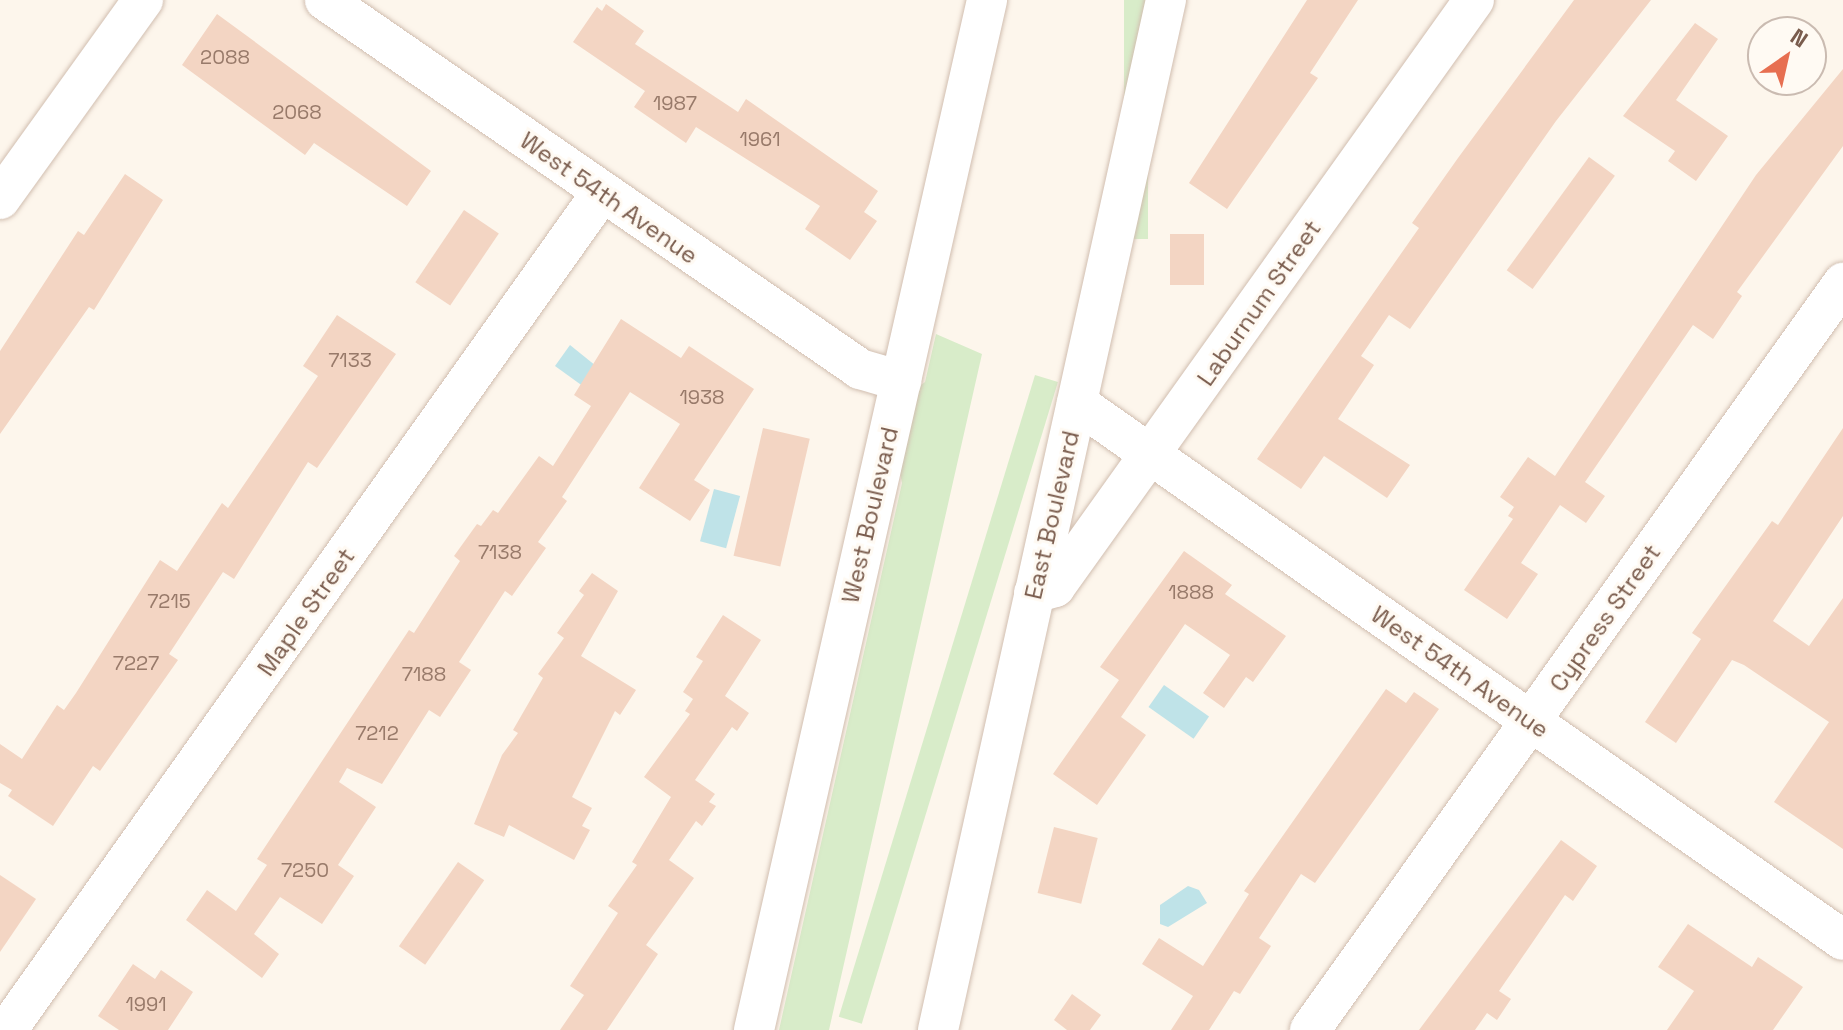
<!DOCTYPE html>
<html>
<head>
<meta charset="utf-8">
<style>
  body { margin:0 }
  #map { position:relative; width:1843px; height:1030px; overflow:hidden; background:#fdf6ec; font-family:"Space Grotesk",sans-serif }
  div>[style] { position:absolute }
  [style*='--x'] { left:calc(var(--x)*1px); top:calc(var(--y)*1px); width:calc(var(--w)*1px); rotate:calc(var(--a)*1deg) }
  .green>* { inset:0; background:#d8ecc9; transform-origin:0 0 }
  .water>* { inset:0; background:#bfe3e8; transform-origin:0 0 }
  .building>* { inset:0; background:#f3d5c3; transform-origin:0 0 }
  .roads { filter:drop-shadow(0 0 2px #d1beb0) drop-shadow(0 0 2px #d1beb0) }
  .minor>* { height:40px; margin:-20px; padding:0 20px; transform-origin:20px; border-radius:20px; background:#fff }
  span { translate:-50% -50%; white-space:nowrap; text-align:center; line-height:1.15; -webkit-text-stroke:6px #fffaf3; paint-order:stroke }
  .number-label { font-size:20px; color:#987a6a }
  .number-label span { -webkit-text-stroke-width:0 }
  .street-label { font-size:24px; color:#7a5c4d }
  .north { position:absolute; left:1747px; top:16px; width:80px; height:80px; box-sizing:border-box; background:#fffaf3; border:2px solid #cabbb1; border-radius:50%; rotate:34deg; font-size:22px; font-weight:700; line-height:32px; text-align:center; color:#7a5c4d }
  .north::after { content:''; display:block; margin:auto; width:28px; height:36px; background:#e76f51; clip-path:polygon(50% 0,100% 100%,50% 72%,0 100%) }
</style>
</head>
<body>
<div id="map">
  <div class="green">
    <div style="left:1124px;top:0;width:24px;height:239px"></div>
    <div style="clip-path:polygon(936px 334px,982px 354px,829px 1030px,779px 1030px,902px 483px,899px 468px,913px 391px,925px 382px)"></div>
    <div style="left:1035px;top:375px;width:24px;height:671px;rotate:17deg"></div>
  </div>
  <div class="water">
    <div style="clip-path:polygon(570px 345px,622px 387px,609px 405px,555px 366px)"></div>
    <div style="left:714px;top:489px;width:27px;height:54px;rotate:15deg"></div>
    <div style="left:1164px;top:685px;width:55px;height:27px;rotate:35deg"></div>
    <div style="clip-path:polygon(1188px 886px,1199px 890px,1207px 903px,1168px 927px,1160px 924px,1160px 905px)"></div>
  </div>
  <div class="building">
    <div style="clip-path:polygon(1307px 0,1358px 0,1310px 73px,1318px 78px,1227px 209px,1189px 183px)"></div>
    <div style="clip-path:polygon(1574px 0,1651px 0,1556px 121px,1410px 329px,1389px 315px,1361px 356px,1374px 365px,1338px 419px,1410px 465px,1387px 498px,1324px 456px,1301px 489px,1257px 459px,1419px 228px,1412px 223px,1458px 158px)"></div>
    <div style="clip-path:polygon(606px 4px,644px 31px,635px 44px,738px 112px,746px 99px,878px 191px,864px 212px,877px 221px,850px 260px,805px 229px,820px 206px,696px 127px,686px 143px,634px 107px,645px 91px,573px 42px,597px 7px,602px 11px)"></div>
    <div style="clip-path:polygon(217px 14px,431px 171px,407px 206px,314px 143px,305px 155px,182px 65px)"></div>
    <div style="clip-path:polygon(1695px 23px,1718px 39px,1676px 100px,1728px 136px,1696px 181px,1668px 161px,1675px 151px,1623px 116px)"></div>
    <div style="clip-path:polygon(1843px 69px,1843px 146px,1737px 292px,1742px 296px,1713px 339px,1693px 325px,1585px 482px,1605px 496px,1586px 523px,1560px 505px,1521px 563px,1538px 574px,1507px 619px,1464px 590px,1513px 519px,1508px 516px,1514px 507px,1500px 497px,1528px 457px,1555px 476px,1756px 175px)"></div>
    <div style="left:1589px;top:157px;width:32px;height:140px;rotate:36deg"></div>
    <div style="clip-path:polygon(125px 174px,163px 200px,94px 310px,89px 307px,0 434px,0 351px,78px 231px,84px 235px)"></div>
    <div style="left:464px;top:210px;width:42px;height:87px;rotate:34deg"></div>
    <div style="left:1170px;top:234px;width:34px;height:51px"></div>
    <div style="clip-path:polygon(337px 315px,396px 354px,317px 468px,308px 462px,234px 579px,223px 572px,169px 654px,178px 660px,100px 771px,93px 766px,53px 826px,8px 796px,12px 790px,0 783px,0 744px,22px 759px,57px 705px,64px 710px,76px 693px,160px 560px,177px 571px,222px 503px,228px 508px,318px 376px,303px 366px)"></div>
    <div style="clip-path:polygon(621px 319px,681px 358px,689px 346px,754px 389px,694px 480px,710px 490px,690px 521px,639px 488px,680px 424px,630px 392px,562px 497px,567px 501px,538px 542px,546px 548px,512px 596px,505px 591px,459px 662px,471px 670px,440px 717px,429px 710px,382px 784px,347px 768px,339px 782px,376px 807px,338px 865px,354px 876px,322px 924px,280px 897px,254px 934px,279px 954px,262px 978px,186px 920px,207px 890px,236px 911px,267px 865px,257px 859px,409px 630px,414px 633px,460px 561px,454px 556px,477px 524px,481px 526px,493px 510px,498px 513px,539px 456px,553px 466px,591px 406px,574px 395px)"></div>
    <div style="left:763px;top:428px;width:48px;height:131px;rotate:13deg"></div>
    <div style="clip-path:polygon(1843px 428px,1843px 516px,1773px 621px,1809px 646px,1843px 598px,1843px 849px,1774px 802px,1829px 722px,1744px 665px,1732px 660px,1676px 743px,1645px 722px,1701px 639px,1692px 633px,1772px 521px,1778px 525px)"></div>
    <div style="clip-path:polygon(1184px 551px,1232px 585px,1225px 594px,1286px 636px,1253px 682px,1246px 677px,1224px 708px,1203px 693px,1230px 655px,1185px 624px,1121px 717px,1146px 735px,1097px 805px,1053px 774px,1119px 680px,1100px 667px)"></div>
    <div style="clip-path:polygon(592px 573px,618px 591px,581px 656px,636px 690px,620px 715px,615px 711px,572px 797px,592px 808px,582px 826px,590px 830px,574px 860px,509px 825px,504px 837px,474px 824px,502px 755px,518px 733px,513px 730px,543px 678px,538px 674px,564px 638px,557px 633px,584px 595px,579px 591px)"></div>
    <div style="clip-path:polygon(723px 615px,761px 640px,725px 696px,749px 713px,737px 731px,732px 727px,695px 780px,715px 794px,709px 802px,716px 806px,702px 826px,696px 821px,669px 860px,694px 878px,646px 945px,658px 954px,607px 1030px,560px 1030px,584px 995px,570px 986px,618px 913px,608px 906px,637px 865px,632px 862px,671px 797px,644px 777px,690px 714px,685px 711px,693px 699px,683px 692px,703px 661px,696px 657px)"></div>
    <div style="clip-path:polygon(1386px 689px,1406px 703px,1414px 692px,1439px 709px,1315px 883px,1301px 874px,1259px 938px,1271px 946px,1240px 994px,1234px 991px,1209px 1030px,1171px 1030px,1193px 996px,1142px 964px,1159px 938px,1203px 966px,1249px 894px,1244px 891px)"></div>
    <div style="left:1054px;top:827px;width:45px;height:68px;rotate:14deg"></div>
    <div style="clip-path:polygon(1561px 840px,1597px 866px,1573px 901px,1565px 895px,1499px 991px,1511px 999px,1497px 1020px,1487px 1013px,1475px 1030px,1419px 1030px)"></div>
    <div style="left:458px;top:862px;width:32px;height:103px;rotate:35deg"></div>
    <div style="clip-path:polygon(0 875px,36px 899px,0 952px)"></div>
    <div style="clip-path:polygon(1688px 924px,1752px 967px,1758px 957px,1803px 987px,1773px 1030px,1667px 1030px,1694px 991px,1658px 967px)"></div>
    <div style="clip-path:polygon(133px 964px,155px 979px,161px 970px,193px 992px,168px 1030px,119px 1030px,98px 1016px)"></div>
    <div style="clip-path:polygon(1072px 994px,1101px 1015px,1090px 1030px,1067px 1030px,1054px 1020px)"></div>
  </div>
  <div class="roads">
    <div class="minor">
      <div style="--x:325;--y:0;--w:650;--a:34.59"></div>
      <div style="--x:860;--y:369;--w:43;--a:16.3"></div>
      <div style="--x:0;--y:199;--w:245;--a:-54.3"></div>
      <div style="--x:1077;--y:403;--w:935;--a:35.03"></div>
      <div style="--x:1034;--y:593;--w:22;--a:-16"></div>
      <div style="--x:1055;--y:587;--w:721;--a:-54.48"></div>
      <div style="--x:7;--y:1030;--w:1028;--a:-54.62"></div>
      <div style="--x:754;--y:1030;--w:1056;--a:-77.25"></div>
      <div style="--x:938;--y:1030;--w:1055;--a:-77.52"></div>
      <div style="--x:1310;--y:1030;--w:918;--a:-54.49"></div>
    </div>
  </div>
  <div class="number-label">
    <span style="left:225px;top:57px">2088</span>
    <span style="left:675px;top:103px">1987</span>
    <span style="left:297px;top:112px">2068</span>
    <span style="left:760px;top:139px">1961</span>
    <span style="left:350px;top:360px">7133</span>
    <span style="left:702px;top:397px">1938</span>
    <span style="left:500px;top:552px">7138</span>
    <span style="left:1191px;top:592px">1888</span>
    <span style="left:169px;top:601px">7215</span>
    <span style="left:136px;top:663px">7227</span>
    <span style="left:424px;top:674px">7188</span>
    <span style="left:377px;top:733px">7212</span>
    <span style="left:305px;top:870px">7250</span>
    <span style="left:146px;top:1004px">1991</span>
  </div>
  <div class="street-label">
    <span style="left:609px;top:198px;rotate:35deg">West 54th Avenue</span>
    <span style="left:1259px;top:303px;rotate:-55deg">Laburnum Street</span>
    <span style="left:870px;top:515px;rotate:-77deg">West Boulevard</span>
    <span style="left:1052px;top:515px;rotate:-77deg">East Boulevard</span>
    <span style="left:306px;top:612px;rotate:-55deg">Maple Street</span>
    <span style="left:1605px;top:618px;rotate:-55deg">Cypress Street</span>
    <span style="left:1460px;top:672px;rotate:35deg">West 54th Avenue</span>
  </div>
  <div class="north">N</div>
</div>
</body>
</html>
